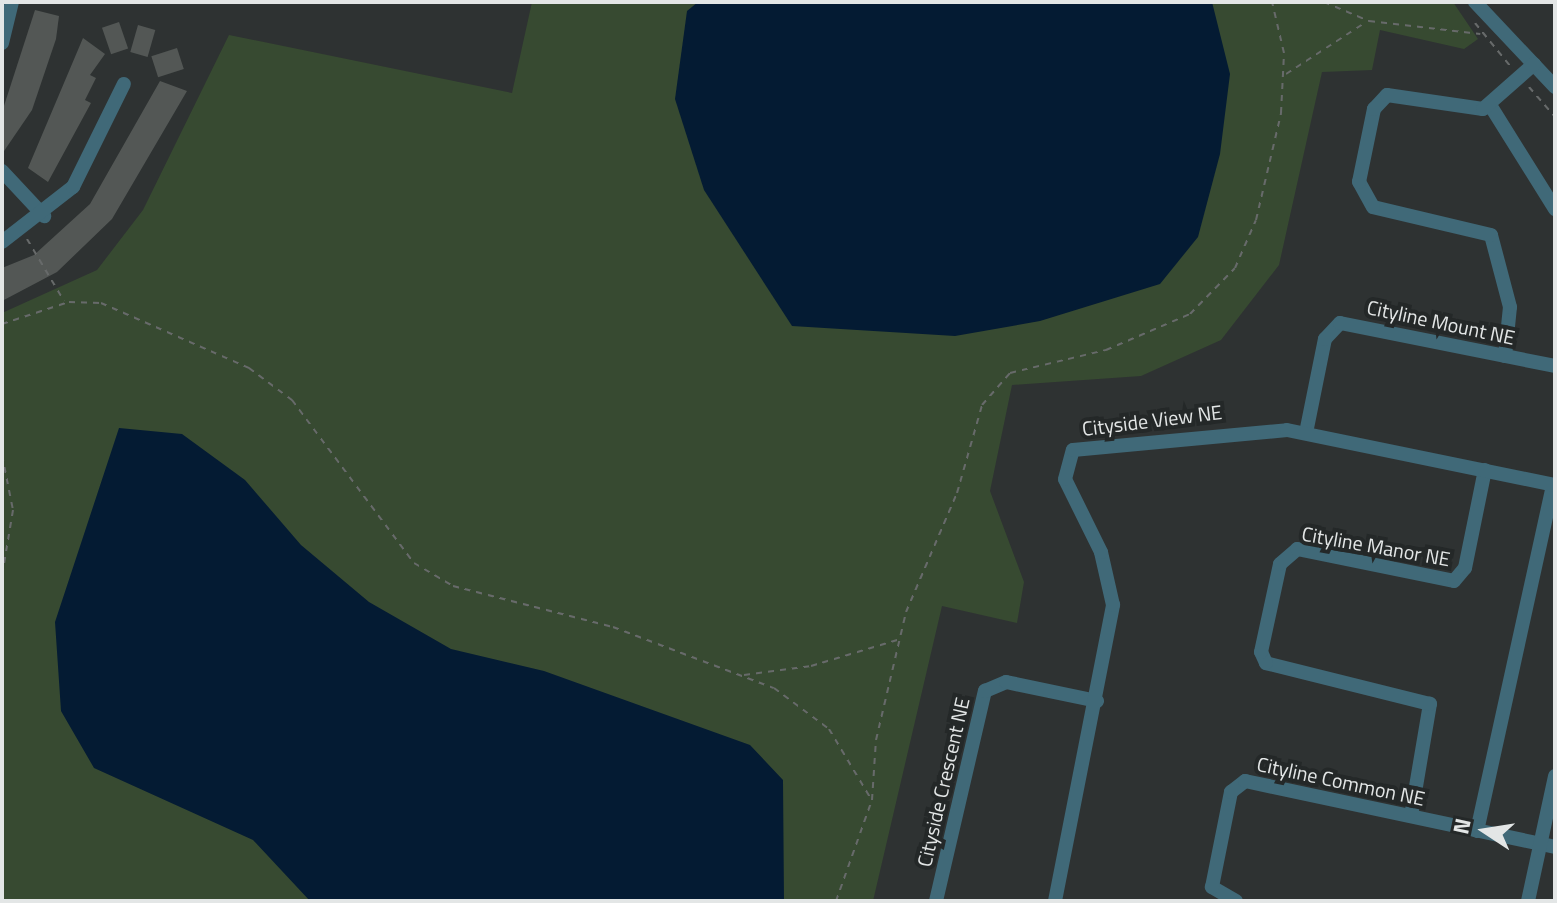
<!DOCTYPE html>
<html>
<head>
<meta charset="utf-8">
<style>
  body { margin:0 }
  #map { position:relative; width:1557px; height:903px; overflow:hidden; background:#2e3232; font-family:"Titillium Web",sans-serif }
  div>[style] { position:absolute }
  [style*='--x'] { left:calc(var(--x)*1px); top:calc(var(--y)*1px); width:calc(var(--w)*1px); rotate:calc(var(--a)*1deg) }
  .green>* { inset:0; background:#374a31 }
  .water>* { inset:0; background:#041b33 }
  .building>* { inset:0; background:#535755; transform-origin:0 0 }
  .path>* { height:2px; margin-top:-1px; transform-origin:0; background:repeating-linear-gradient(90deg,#676a6a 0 6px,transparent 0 12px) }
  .minor>* { height:14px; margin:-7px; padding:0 7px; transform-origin:7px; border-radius:7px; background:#406978 }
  span { translate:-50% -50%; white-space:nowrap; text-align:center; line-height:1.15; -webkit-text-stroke:8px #242828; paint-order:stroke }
  .street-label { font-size:20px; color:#e3e6e6 }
  .frame { position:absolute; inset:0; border:4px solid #e3e6e6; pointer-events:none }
  .north { position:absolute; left:1445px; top:791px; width:80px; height:80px; -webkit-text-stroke:6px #242828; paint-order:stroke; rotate:282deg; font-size:22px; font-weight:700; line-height:32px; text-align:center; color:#e3e6e6 }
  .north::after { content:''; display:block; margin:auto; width:28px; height:36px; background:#e3e6e6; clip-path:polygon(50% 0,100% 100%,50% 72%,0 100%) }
</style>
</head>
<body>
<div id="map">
  <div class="green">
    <div style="clip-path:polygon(532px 2px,1453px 2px,1478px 39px,1464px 49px,1380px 30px,1372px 70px,1322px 72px,1279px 265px,1221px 340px,1141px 376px,1012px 385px,990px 491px,1024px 582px,1017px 623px,942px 606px,873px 901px,2px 901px,2px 313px,97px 270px,143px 210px,229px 35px,512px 93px)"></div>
  </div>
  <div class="water">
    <div style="clip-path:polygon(698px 2px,1212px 2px,1230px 74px,1220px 154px,1198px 237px,1160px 284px,1040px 321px,955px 336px,792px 326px,704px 190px,675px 99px,687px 11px)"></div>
    <div style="clip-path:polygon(119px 428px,182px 434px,245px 480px,301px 545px,369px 602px,451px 649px,544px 671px,750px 745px,783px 780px,784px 901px,310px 901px,253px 840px,94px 768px,61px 711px,55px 622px)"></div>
  </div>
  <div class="building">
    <div style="clip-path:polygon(35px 10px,59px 16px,56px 39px,32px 110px,2px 154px,2px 112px)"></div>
    <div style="left:119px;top:22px;width:28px;height:18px;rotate:71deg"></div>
    <div style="left:138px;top:25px;width:18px;height:28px;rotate:16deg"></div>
    <div style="clip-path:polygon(83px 38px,105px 54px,90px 75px,96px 78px,85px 100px,91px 103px,48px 182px,28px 168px)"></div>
    <div style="left:177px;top:48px;width:22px;height:27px;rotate:72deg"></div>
    <div style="clip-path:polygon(160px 81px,187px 91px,112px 219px,57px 272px,2px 301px,2px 268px,34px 255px,90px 204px)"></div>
  </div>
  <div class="path">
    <div style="--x:1324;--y:2;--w:49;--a:22.9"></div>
    <div style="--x:1369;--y:21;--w:112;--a:6.7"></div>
    <div style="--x:1475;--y:23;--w:57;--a:50.7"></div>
    <div style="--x:1286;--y:74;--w:95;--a:-33"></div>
    <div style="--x:1529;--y:87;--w:40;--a:49"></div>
    <div style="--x:27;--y:239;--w:72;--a:59.2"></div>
    <div style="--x:2;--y:324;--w:71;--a:-18.2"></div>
    <div style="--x:69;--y:302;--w:32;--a:2"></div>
    <div style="--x:101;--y:303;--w:162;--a:23.7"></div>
    <div style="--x:249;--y:368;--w:54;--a:36.7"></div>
    <div style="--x:292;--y:400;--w:204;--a:53.2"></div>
    <div style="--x:414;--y:563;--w:45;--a:30.5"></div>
    <div style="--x:453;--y:586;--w:165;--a:14.4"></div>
    <div style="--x:613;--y:627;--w:172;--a:20.8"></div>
    <div style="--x:774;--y:688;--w:69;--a:36.7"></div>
    <div style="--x:829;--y:729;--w:82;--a:59"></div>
    <div style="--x:2;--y:455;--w:56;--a:78.7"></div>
    <div style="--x:13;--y:510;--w:67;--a:99.5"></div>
    <div style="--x:744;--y:675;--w:68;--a:-7.7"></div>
    <div style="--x:811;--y:666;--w:90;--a:-16.8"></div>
    <div style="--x:836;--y:901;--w:107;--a:-70.4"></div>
    <div style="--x:872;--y:800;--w:60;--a:-86.2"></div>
    <div style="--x:876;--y:740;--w:131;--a:-76.8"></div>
    <div style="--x:906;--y:612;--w:129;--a:-66.8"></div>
    <div style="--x:957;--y:493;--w:91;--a:-74.1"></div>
    <div style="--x:982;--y:405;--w:43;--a:-48.8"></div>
    <div style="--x:1010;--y:373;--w:99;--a:-13.5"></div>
    <div style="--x:1106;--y:350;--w:91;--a:-23.2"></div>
    <div style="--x:1190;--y:314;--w:64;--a:-45.6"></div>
    <div style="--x:1235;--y:268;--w:52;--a:-66.4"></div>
    <div style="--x:1256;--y:220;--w:110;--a:-76.8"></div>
    <div style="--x:1281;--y:113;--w:60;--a:-87.1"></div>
    <div style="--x:1284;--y:53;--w:52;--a:-103.2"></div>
  </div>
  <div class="minor">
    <div style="--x:1475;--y:2;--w:117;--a:46.7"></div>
    <div style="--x:2;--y:43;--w:42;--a:-76.3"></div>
    <div style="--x:1490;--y:105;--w:123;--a:58"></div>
    <div style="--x:2;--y:171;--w:62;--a:47"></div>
    <div style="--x:2;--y:242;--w:90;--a:-37.8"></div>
    <div style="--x:73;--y:187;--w:115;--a:-63.7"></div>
    <div style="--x:1505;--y:356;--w:49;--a:-84.2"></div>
    <div style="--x:1510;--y:307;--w:74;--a:-104.8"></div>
    <div style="--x:1491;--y:235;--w:121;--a:-166.7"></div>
    <div style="--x:1373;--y:207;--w:29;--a:-119"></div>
    <div style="--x:1359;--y:182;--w:75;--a:-78.4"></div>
    <div style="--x:1374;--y:109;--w:19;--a:-47"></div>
    <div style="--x:1387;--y:95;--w:97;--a:8.3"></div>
    <div style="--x:1483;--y:109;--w:68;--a:-41.4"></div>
    <div style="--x:1306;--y:433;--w:96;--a:-78.6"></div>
    <div style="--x:1325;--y:339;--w:22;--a:-47"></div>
    <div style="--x:1340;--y:323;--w:219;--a:11.3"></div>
    <div style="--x:1411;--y:816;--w:114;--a:-80.4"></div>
    <div style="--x:1430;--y:704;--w:169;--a:-166"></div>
    <div style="--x:1266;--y:663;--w:12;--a:-114"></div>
    <div style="--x:1261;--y:652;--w:90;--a:-77.8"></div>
    <div style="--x:1280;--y:564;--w:23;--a:-41"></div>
    <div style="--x:1297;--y:549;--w:160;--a:11.5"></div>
    <div style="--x:1454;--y:581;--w:17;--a:-50"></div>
    <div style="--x:1465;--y:568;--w:100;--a:-78.5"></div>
    <div style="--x:1477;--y:831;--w:354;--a:-77.6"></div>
    <div style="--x:936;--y:901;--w:216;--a:-76.9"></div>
    <div style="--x:985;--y:691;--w:23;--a:-23"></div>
    <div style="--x:1006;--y:682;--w:93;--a:11.8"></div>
    <div style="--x:1055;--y:901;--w:302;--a:-78.9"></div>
    <div style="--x:1113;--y:605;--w:54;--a:-102.8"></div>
    <div style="--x:1101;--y:552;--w:81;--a:-116.3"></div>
    <div style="--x:1065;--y:479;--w:30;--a:-75"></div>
    <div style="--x:1073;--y:450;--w:215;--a:-5.3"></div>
    <div style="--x:1287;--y:430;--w:274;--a:11.6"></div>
    <div style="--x:1236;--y:901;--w:28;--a:-150"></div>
    <div style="--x:1212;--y:887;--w:97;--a:-78.7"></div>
    <div style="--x:1231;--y:792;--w:18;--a:-38"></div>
    <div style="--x:1245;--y:781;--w:317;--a:12"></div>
    <div style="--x:1528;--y:901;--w:128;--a:-77.8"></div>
  </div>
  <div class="street-label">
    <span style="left:1441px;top:322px;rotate:12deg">Cityline Mount NE</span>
    <span style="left:1152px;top:420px;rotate:-7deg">Cityside View NE</span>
    <span style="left:1376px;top:546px;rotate:10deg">Cityline Manor NE</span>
    <span style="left:1341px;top:781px;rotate:12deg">Cityline Common NE</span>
    <span style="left:943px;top:782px;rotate:-77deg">Cityside Crescent NE</span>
  </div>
  <div class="frame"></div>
  <div class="north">N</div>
</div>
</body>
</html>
